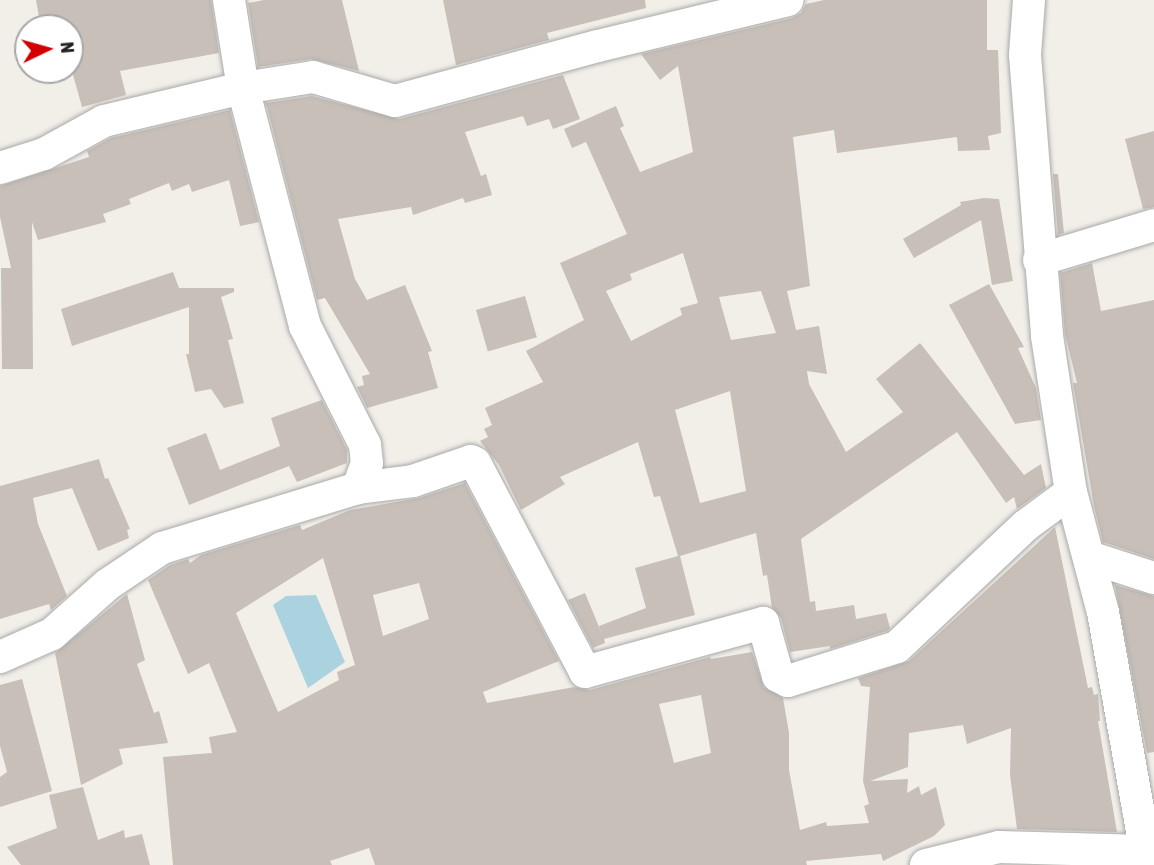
<!DOCTYPE html>
<html>
<head>
<meta charset="utf-8">
<style>
  body { margin:0 }
  #map { position:relative; width:1154px; height:865px; overflow:hidden; background:#f2efe9; font-family:"Asap Condensed",sans-serif }
  div>[style] { position:absolute }
  [style*='--x'] { left:calc(var(--x)*1px); top:calc(var(--y)*1px); width:calc(var(--w)*1px); rotate:calc(var(--a)*1deg) }
  .water>* { inset:0; background:#aad3df }
  .building>* { inset:0; background:#c7bfb8; transform-origin:0 0 }
  .roads { filter:drop-shadow(0 0 2px #a9a9a9) drop-shadow(0 0 2px #a9a9a9) }
  .minor>* { height:32px; margin:-16px; padding:0 16px; transform-origin:16px; border-radius:16px; background:#fff }
  span { translate:-50% -50%; white-space:nowrap; text-align:center; line-height:1.15; -webkit-text-stroke:5px #fff; paint-order:stroke }
  .north { position:absolute; left:14px; top:14px; width:70px; height:70px; box-sizing:border-box; background:#fff; border:2px solid #a7a7a7; border-radius:50%; rotate:85deg; font-size:19px; font-weight:700; line-height:28px; text-align:center; color:#222 }
  .north::after { content:''; display:block; margin:auto; width:24px; height:32px; background:#d40000; clip-path:polygon(50% 0,100% 100%,50% 72%,0 100%) }
</style>
</head>
<body>
<div id="map">
  <div class="water">
    <div style="clip-path:polygon(316px 595px,345px 662px,308px 688px,273px 605px,286px 596px)"></div>
  </div>
  <div class="building">
    <div style="clip-path:polygon(36px 0,211px 0,219px 53px,120px 71px,126px 95px,82px 107px,70px 64px,70px 28px,41px 28px)"></div>
    <div style="clip-path:polygon(264px 0,342px 0,359px 71px,311px 59px,258px 67px,248px 3px)"></div>
    <div style="clip-path:polygon(443px 0,645px 0,646px 8px,547px 33px,549px 40px,456px 65px)"></div>
    <div style="clip-path:polygon(evenodd,824px 0,987px 0,987px 50px,998px 50px,1001px 133px,988px 136px,990px 150px,958px 151px,957px 137px,837px 153px,834px 130px,793px 137px,810px 286px,787px 291px,796px 330px,819px 326px,827px 374px,807px 371px,809px 384px,846px 452px,903px 412px,876px 379px,920px 343px,1024px 475px,1041px 464px,1046px 488px,1017px 509px,1014px 497px,1006px 503px,957px 432px,801px 539px,810px 602px,815px 601px,816px 611px,854px 605px,856px 619px,886px 613px,890px 628px,887px 631px,830px 649px,830px 646px,790px 652px,781px 618px,772px 608px,767px 575px,763px 576px,756px 533px,680px 556px,695px 615px,604px 639px,605px 643px,593px 648px,568px 600px,585px 593px,602px 634px,599px 626px,646px 608px,635px 568px,678px 556px,660px 496px,654px 497px,638px 442px,560px 477px,565px 484px,521px 510px,499px 465px,480px 441px,488px 437px,484px 429px,492px 425px,485px 408px,543px 382px,526px 351px,584px 320px,560px 263px,627px 234px,586px 142px,572px 148px,564px 129px,616px 106px,624px 126px,620px 128px,640px 172px,693px 152px,678px 66px,660px 80px,641px 54px,792px 18px,801px 13px,806px 4px,824px 0,683px 253px,698px 303px,680px 308px,682px 315px,631px 341px,606px 291px,632px 280px,630px 274px,683px 253px,824px 0,761px 291px,776px 333px,731px 340px,719px 297px,761px 291px,824px 0,730px 391px,746px 491px,700px 503px,675px 410px,730px 391px)"></div>
    <div style="clip-path:polygon(563px 75px,580px 119px,553px 129px,549px 119px,527px 126px,523px 116px,465px 132px,481px 176px,486px 174px,492px 195px,465px 203px,463px 198px,413px 215px,411px 207px,338px 219px,355px 279px,367px 300px,405px 285px,432px 351px,428px 352px,438px 388px,367px 408px,357px 387px,364px 385px,362px 376px,370px 374px,325px 298px,317px 300px,266px 103px,312px 96px,399px 119px)"></div>
    <div style="clip-path:polygon(230px 110px,259px 222px,240px 226px,229px 180px,192px 192px,189px 184px,172px 191px,169px 183px,129px 199px,131px 204px,103px 214px,106px 222px,38px 240px,32px 222px,33px 369px,2px 369px,1px 268px,11px 268px,0 217px,0 186px,89px 157px,87px 151px,111px 138px)"></div>
    <div style="clip-path:polygon(1154px 131px,1154px 207px,1143px 209px,1125px 139px)"></div>
    <div style="clip-path:polygon(1053px 174px,1058px 174px,1064px 233px,1058px 235px)"></div>
    <div style="clip-path:polygon(984px 198px,999px 199px,1013px 281px,992px 285px,981px 220px,914px 258px,903px 239px,961px 205px,960px 202px)"></div>
    <div style="clip-path:polygon(1092px 263px,1101px 311px,1154px 300px,1154px 559px,1103px 542px,1094px 506px,1073px 383px,1077px 383px,1065px 334px,1060px 273px)"></div>
    <div style="clip-path:polygon(173px 272px,179px 288px,234px 288px,234px 292px,221px 297px,233px 339px,228px 340px,244px 403px,224px 408px,211px 389px,195px 392px,186px 354px,189px 354px,189px 307px,72px 346px,61px 309px)"></div>
    <div style="clip-path:polygon(989px 284px,1024px 347px,1018px 348px,1036px 388px,1041px 420px,1015px 424px,949px 305px)"></div>
    <div style="left:525px;top:296px;width:43px;height:51px;rotate:74deg"></div>
    <div style="clip-path:polygon(322px 400px,347px 450px,347px 463px,297px 482px,289px 466px,189px 505px,167px 448px,206px 433px,220px 470px,280px 446px,271px 418px)"></div>
    <div style="clip-path:polygon(99px 459px,105px 479px,108px 478px,130px 529px,127px 530px,129px 538px,98px 551px,72px 488px,33px 498px,38px 524px,67px 596px,51px 610px,49px 604px,0 619px,0 486px)"></div>
    <div style="clip-path:polygon(evenodd,465px 483px,559px 661px,483px 692px,487px 703px,574px 687px,590px 690px,710px 657px,711px 659px,752px 652px,764px 687px,783px 698px,789px 733px,789px 770px,800px 830px,826px 822px,827px 826px,869px 823px,864px 806px,869px 804px,863px 781px,870px 687px,861px 686px,858px 678px,909px 661px,1055px 527px,1088px 688px,1092px 687px,1094px 695px,1098px 694px,1100px 721px,1098px 721px,1117px 832px,1017px 829px,1010px 775px,1011px 728px,967px 744px,963px 725px,909px 733px,908px 767px,870px 781px,908px 779px,907px 793px,919px 786px,921px 795px,936px 787px,945px 825px,934px 836px,883px 861px,881px 854px,806px 861px,807px 865px,375px 865px,369px 848px,330px 861px,332px 865px,173px 865px,163px 757px,212px 753px,209px 737px,237px 732px,209px 663px,188px 674px,148px 580px,170px 565px,188px 559px,190px 563px,201px 555px,300px 525px,302px 530px,350px 510px,419px 498px,465px 483px,323px 558px,355px 665px,337px 672px,339px 680px,278px 712px,236px 613px,323px 558px,465px 483px,419px 583px,429px 619px,383px 636px,373px 595px,419px 583px,465px 483px,701px 695px,711px 753px,674px 763px,659px 704px,701px 695px)"></div>
    <div style="clip-path:polygon(1115px 585px,1154px 596px,1154px 752px,1147px 753px)"></div>
    <div style="clip-path:polygon(127px 594px,145px 660px,137px 664px,154px 713px,159px 711px,168px 743px,119px 749px,123px 764px,81px 785px,55px 653px)"></div>
    <div style="clip-path:polygon(22px 679px,52px 791px,0 807px,0 777px,7px 772px,0 746px,0 685px)"></div>
    <div style="clip-path:polygon(83px 787px,98px 840px,124px 830px,125px 838px,142px 834px,150px 865px,21px 865px,7px 847px,57px 828px,49px 795px)"></div>
  </div>
  <div class="roads">
    <div class="minor">
      <div style="--x:229;--y:0;--w:89;--a:81"></div>
      <div style="--x:243;--y:88;--w:71;--a:-8.9"></div>
      <div style="--x:313;--y:77;--w:85;--a:16.3"></div>
      <div style="--x:395;--y:101;--w:210;--a:-15.2"></div>
      <div style="--x:598;--y:46;--w:195;--a:-13.6"></div>
      <div style="--x:1029;--y:0;--w:55;--a:94.2"></div>
      <div style="--x:1025;--y:55;--w:282;--a:85.5"></div>
      <div style="--x:1047;--y:336;--w:158;--a:81.3"></div>
      <div style="--x:1071;--y:492;--w:124;--a:75.1"></div>
      <div style="--x:1103;--y:612;--w:257;--a:79.9"></div>
      <div style="--x:0;--y:168;--w:46;--a:-17.7"></div>
      <div style="--x:44;--y:154;--w:68;--a:-28.8"></div>
      <div style="--x:104;--y:121;--w:143;--a:-13.4"></div>
      <div style="--x:243;--y:88;--w:246;--a:75.4"></div>
      <div style="--x:305;--y:326;--w:133;--a:63.2"></div>
      <div style="--x:365;--y:445;--w:18;--a:84"></div>
      <div style="--x:367;--y:463;--w:27;--a:110"></div>
      <div style="--x:358;--y:488;--w:205;--a:163"></div>
      <div style="--x:162;--y:548;--w:66;--a:146.1"></div>
      <div style="--x:107;--y:585;--w:74;--a:138.3"></div>
      <div style="--x:52;--y:634;--w:57;--a:156.1"></div>
      <div style="--x:1039;--y:260;--w:120;--a:-16.9"></div>
      <div style="--x:358;--y:488;--w:55;--a:-7.3"></div>
      <div style="--x:413;--y:481;--w:61;--a:-19"></div>
      <div style="--x:471;--y:461;--w:4;--a:27"></div>
      <div style="--x:475;--y:463;--w:236;--a:62.2"></div>
      <div style="--x:585;--y:672;--w:185;--a:-15.4"></div>
      <div style="--x:763;--y:623;--w:55;--a:74.2"></div>
      <div style="--x:778;--y:676;--w:11;--a:27"></div>
      <div style="--x:788;--y:681;--w:114;--a:-17.3"></div>
      <div style="--x:897;--y:647;--w:176;--a:-43.4"></div>
      <div style="--x:1025;--y:526;--w:57;--a:-36.5"></div>
      <div style="--x:1089;--y:557;--w:68;--a:17.9"></div>
      <div style="--x:926;--y:865;--w:75;--a:-13.9"></div>
      <div style="--x:999;--y:847;--w:146;--a:1.6"></div>
    </div>
  </div>
  <div class="north">N</div>
</div>
</body>
</html>
